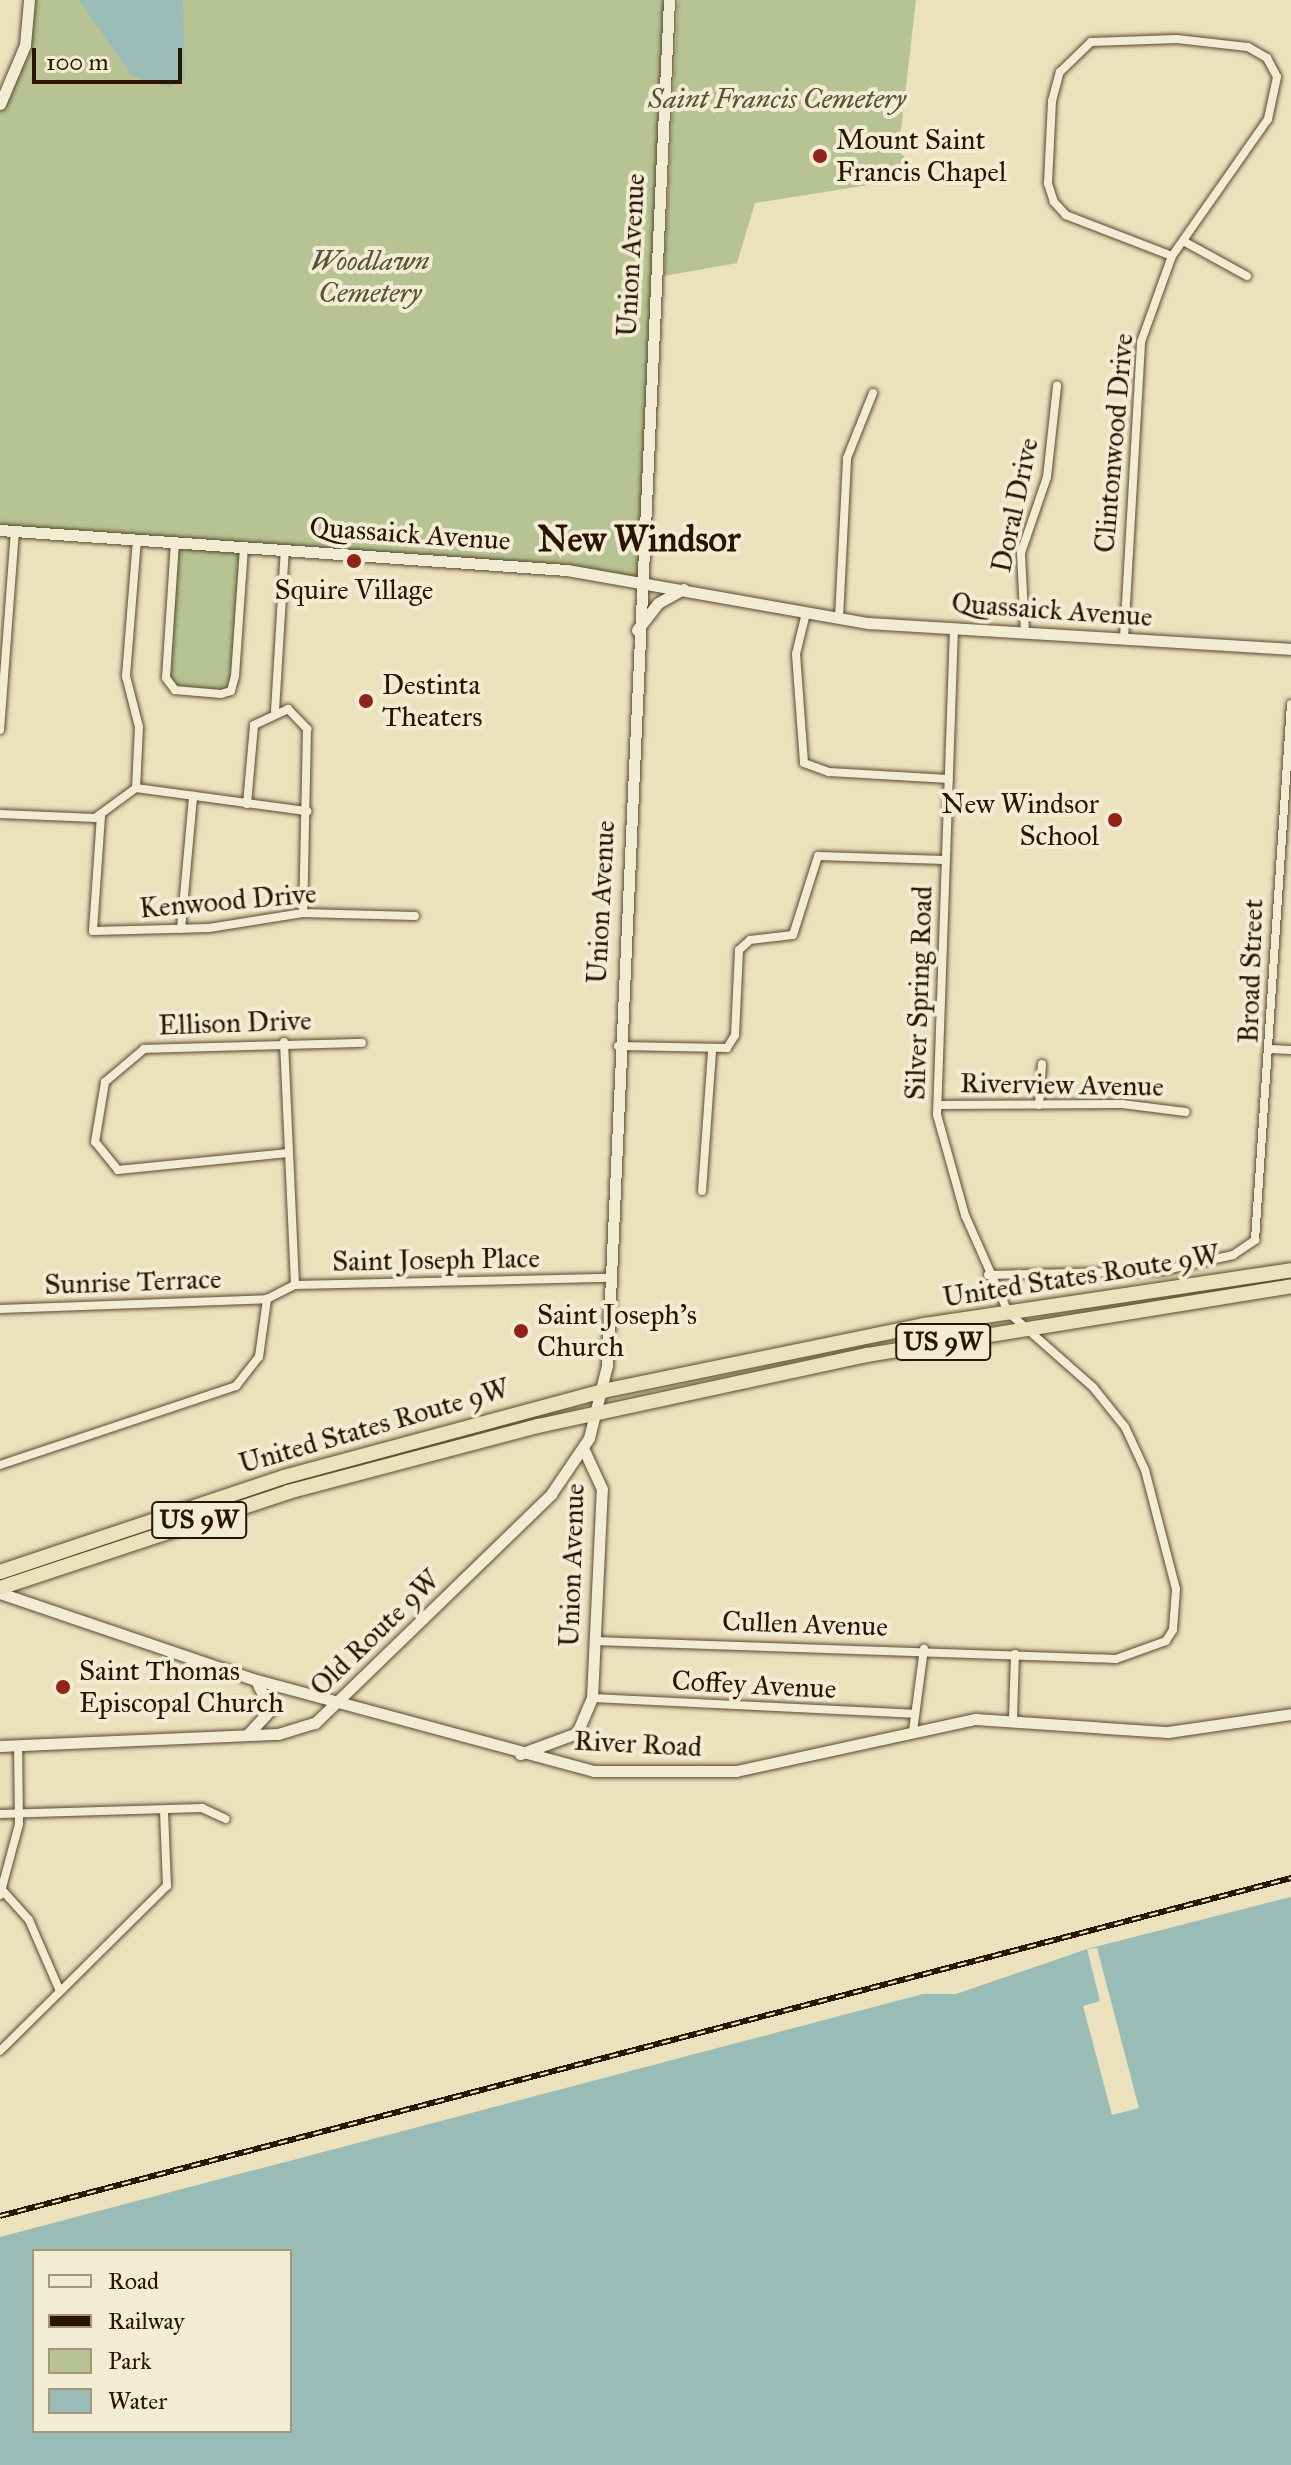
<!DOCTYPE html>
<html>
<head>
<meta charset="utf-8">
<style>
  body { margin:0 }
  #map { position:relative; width:1291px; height:2465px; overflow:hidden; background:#ebe1bd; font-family:"IM FELL Great Primer",serif }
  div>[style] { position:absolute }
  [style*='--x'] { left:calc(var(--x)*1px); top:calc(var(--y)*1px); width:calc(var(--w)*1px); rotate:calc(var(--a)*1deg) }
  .green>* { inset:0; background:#b7c392 }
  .water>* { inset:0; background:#99bcb6 }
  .pier>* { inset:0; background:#ebe1bd }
  .roads { filter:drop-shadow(0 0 2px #5a482f) drop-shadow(0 0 2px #5a482f) }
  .street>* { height:8px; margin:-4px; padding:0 4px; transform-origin:4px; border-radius:4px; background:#f2ecd4 }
  .secondary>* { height:11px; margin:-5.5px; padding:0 5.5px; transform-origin:5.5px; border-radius:5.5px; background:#f2ecd4 }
  .highway>* { height:14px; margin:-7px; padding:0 7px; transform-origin:7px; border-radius:7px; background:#ebe1bd }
  .rail>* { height:6px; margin-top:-3px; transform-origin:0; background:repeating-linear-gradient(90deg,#f2ecd4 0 9px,#291500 0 18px); box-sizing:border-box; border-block:2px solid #291500 }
  .dots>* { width:22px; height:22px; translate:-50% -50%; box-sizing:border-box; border:4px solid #f2ecd4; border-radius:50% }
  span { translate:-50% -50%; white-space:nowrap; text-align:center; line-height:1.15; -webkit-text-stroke:8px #f2ecd4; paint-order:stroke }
  .shield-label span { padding:2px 6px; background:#f2ecd4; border:2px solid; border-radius:6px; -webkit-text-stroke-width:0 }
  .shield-label { font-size:26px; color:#291500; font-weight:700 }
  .park-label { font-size:28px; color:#5b5233; font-style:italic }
  .poi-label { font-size:28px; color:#291500 }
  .left { translate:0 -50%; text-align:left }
  .right { translate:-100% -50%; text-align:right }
  .street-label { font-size:28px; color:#291500 }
  .district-label { font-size:36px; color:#291500; font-weight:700 }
  .legend { position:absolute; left:32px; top:2249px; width:260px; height:184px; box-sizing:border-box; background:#f2ecd4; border:2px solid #a2967f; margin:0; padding:10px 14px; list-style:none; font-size:24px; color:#291500 }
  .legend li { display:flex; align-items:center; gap:16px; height:40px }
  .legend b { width:40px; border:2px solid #a2967f }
  .scale { position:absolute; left:32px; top:48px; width:150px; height:36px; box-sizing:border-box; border:4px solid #291500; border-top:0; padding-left:10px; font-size:24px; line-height:28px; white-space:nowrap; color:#291500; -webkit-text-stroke:6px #f2ecd4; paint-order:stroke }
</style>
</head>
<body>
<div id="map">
  <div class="green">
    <div style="clip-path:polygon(29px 0,671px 0,639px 581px,245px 547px,231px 691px,168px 687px,175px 542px,0 530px,0 104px,15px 78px)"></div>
    <div style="clip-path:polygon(678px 0,916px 0,901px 130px,892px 145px,912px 164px,912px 178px,755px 203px,737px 263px,664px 276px)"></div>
  </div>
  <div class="water">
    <div style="clip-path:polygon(79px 0,183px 0,185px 78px,170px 87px,132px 76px)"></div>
    <div style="clip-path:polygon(evenodd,1291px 1897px,1291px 2465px,0 2465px,0 2237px,923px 1994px,956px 1994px,1087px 1949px,1291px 1897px,34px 2251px,290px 2251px,290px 2431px,34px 2431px,34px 2251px)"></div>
  </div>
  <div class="pier">
    <div style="clip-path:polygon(1097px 1948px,1139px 2108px,1112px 2115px,1083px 2006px,1100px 2001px,1087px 1949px)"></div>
  </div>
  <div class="roads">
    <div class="street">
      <div style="--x:1183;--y:241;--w:73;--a:28.7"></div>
      <div style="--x:175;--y:542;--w:136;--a:93.8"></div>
      <div style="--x:166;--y:678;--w:15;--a:53"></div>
      <div style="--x:175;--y:690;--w:46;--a:5"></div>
      <div style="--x:221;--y:694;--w:10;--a:-17"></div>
      <div style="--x:231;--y:691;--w:16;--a:-75"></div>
      <div style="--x:235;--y:676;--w:129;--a:-86"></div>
      <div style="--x:806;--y:613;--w:42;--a:103.7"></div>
      <div style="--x:796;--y:654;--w:109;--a:85.8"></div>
      <div style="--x:804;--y:763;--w:27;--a:20"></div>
      <div style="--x:829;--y:772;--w:120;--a:3.3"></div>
      <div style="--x:839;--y:618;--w:160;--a:-87.1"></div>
      <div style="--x:847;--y:458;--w:70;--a:-68.2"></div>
      <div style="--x:1025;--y:633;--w:80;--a:-92.9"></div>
      <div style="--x:1021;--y:553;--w:80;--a:-71.1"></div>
      <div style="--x:1047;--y:477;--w:92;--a:-83.7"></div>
      <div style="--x:1124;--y:638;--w:296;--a:-86.7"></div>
      <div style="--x:1141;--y:342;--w:91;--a:-70.2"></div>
      <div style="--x:1172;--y:256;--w:114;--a:-158.9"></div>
      <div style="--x:1066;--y:215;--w:18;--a:-133"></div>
      <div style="--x:1054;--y:202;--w:20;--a:-108"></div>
      <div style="--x:1048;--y:183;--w:82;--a:-87.2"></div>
      <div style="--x:1052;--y:101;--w:30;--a:-75"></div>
      <div style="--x:1060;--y:72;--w:43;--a:-44.1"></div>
      <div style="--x:1091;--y:42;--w:86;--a:-2"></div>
      <div style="--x:1177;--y:39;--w:71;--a:6.4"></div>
      <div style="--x:1248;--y:47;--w:22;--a:30"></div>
      <div style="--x:1267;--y:58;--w:21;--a:62"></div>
      <div style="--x:1277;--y:77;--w:43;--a:102.1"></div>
      <div style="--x:1268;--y:119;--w:167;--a:125"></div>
      <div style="--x:275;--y:711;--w:162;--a:-86.5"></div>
      <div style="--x:0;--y:730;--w:200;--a:-85.7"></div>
      <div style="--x:136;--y:788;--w:173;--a:7.7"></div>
      <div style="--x:247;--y:804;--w:79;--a:-84.9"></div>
      <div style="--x:254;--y:725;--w:38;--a:-25"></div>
      <div style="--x:288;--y:709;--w:28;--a:46"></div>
      <div style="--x:307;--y:729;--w:184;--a:91.2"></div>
      <div style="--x:0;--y:814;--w:95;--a:2.4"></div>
      <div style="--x:95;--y:818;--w:51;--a:-36.2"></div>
      <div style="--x:136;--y:788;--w:61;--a:-87.2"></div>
      <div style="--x:139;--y:727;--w:53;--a:-104.3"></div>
      <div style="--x:126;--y:676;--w:136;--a:-85.4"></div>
      <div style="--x:101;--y:816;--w:115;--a:94"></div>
      <div style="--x:93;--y:931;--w:116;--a:-1.5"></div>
      <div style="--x:209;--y:928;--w:95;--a:-9.1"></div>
      <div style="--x:303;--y:913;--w:112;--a:1.5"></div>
      <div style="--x:181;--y:929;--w:134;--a:-84.8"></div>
      <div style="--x:284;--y:1042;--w:243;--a:87.4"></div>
      <div style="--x:618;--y:1046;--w:109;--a:1.1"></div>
      <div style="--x:727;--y:1048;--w:15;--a:-58"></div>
      <div style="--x:735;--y:1035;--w:85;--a:-87.3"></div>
      <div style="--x:739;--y:950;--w:15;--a:-42"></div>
      <div style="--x:750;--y:940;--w:43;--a:-6.6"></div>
      <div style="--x:793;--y:935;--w:83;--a:-72.4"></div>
      <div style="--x:818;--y:856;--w:127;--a:1.8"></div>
      <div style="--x:1270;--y:1049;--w:21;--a:3"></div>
      <div style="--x:938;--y:1105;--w:184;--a:-0.3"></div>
      <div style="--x:1122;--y:1104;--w:64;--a:7.2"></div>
      <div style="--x:1039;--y:1105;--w:41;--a:-85.8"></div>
      <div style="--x:288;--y:1153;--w:171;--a:174.3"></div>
      <div style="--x:118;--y:1170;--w:36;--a:-129"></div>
      <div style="--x:95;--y:1142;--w:61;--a:-80.5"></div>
      <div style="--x:105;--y:1082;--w:51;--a:-40.2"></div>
      <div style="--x:144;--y:1049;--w:218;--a:-1.6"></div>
      <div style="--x:702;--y:1191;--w:141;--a:-85.9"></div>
      <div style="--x:988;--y:1275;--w:173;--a:-1.3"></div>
      <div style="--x:1161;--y:1271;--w:74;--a:-12.5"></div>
      <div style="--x:1233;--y:1255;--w:27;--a:-34"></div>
      <div style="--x:1255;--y:1240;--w:537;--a:-86.16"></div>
      <div style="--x:0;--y:1309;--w:267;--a:-2.1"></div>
      <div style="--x:267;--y:1299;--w:31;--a:-27"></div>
      <div style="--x:295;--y:1285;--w:315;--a:-1.3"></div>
      <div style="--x:0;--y:1465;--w:249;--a:-18.5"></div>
      <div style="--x:236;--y:1386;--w:37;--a:-52"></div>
      <div style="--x:259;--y:1357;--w:59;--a:-82.1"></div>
      <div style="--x:594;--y:1641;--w:522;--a:1.97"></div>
      <div style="--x:1116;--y:1659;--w:53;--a:-19.8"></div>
      <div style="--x:1166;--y:1641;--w:13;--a:-58"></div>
      <div style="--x:1173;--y:1630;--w:41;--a:-85.8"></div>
      <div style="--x:1176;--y:1589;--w:123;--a:-104.6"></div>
      <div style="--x:1145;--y:1470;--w:47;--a:-114.9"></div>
      <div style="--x:1125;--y:1427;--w:51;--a:-128.7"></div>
      <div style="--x:1093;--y:1387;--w:113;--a:-138.6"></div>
      <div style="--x:1008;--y:1312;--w:106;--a:-113.9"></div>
      <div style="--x:965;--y:1215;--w:104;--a:-105.6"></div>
      <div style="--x:937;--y:1115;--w:487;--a:-88"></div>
      <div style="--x:592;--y:1698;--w:323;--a:2.8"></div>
      <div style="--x:1013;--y:1720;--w:66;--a:-88.3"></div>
      <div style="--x:913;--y:1731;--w:83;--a:-82.4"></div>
      <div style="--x:0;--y:1814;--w:202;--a:-1.7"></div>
      <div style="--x:202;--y:1808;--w:26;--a:25"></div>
      <div style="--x:3;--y:1891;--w:39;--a:48"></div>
      <div style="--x:29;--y:1920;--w:75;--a:66.5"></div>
      <div style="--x:0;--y:1895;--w:73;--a:-75"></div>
      <div style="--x:19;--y:1824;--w:79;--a:-90.7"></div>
      <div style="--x:0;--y:2051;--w:235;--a:-44.7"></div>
      <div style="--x:167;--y:1886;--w:75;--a:-92.3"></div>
    </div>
    <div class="secondary">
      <div style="--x:0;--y:104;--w:64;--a:-67"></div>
      <div style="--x:25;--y:45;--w:45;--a:-84.9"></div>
      <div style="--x:0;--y:530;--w:568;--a:4.04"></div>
      <div style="--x:567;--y:570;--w:307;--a:10"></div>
      <div style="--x:869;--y:623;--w:423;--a:3.5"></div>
      <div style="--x:637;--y:630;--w:34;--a:-52"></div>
      <div style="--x:658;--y:603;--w:29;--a:-29"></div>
      <div style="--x:0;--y:1593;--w:267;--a:18.8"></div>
      <div style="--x:253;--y:1679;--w:353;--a:15.1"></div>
      <div style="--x:594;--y:1771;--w:142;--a:0"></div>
      <div style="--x:736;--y:1771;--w:245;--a:-12.3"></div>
      <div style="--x:975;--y:1719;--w:193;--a:3.9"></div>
      <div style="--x:1168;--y:1732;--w:124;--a:-8.3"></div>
      <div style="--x:248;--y:1734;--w:33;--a:-47"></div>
      <div style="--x:270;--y:1710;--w:31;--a:-115"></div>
      <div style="--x:0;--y:1746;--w:278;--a:-2.5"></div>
      <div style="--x:278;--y:1734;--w:39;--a:-17"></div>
      <div style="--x:315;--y:1723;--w:329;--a:-44.1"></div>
      <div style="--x:551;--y:1494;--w:68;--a:-55.8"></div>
      <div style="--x:589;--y:1438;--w:75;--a:-76.1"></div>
      <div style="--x:607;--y:1365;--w:1366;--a:-87.4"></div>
      <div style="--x:520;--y:1754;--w:61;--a:-20.2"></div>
      <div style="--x:577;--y:1733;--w:38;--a:-67"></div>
      <div style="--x:592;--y:1698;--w:209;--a:-87.3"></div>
      <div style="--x:602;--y:1489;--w:43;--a:-114.8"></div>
    </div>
    <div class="highway">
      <div style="--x:0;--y:1572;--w:299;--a:-18.5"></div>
      <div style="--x:284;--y:1477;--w:330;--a:-15.1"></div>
      <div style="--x:603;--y:1391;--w:329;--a:-11.6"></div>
      <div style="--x:925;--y:1325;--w:370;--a:-8.5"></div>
      <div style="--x:0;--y:1588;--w:304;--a:-18.4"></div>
      <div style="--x:288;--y:1492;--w:259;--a:-14.8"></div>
      <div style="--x:538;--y:1426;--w:337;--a:-12.2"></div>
      <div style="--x:867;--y:1355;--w:430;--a:-9.2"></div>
    </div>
  </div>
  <div class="rail">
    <div style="--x:0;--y:2216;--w:1335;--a:-14.67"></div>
  </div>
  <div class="dots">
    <div style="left:820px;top:156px;background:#8f2418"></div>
    <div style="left:354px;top:561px;background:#8f2418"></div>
    <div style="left:366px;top:701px;background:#8f2418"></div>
    <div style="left:1115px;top:820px;background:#8f2418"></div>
    <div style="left:521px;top:1331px;background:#8f2418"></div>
    <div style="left:63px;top:1687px;background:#8f2418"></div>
  </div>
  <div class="shield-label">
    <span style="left:943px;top:1342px">US 9W</span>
    <span style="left:199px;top:1520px">US 9W</span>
  </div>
  <div class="park-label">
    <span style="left:777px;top:99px">Saint Francis Cemetery</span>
    <span style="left:370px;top:277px">Woodlawn<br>Cemetery</span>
  </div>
  <div class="poi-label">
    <span class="left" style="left:836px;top:156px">Mount Saint<br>Francis Chapel</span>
    <span style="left:354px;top:590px">Squire Village</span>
    <span class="left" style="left:382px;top:701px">Destinta<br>Theaters</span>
    <span class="right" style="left:1099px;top:820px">New Windsor<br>School</span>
    <span class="left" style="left:537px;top:1331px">Saint Joseph's<br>Church</span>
    <span class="left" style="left:79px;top:1687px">Saint Thomas<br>Episcopal Church</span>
  </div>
  <div class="street-label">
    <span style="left:631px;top:255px;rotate:-87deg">Union Avenue</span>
    <span style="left:1114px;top:443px;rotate:-85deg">Clintonwood Drive</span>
    <span style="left:1015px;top:505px;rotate:-78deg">Doral Drive</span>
    <span style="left:410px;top:534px;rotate:4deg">Quassaick Avenue</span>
    <span style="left:1052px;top:610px;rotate:4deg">Quassaick Avenue</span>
    <span style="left:228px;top:901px;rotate:-5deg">Kenwood Drive</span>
    <span style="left:601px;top:902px;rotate:-87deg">Union Avenue</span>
    <span style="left:1251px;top:971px;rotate:-88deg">Broad Street</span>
    <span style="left:919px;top:993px;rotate:-88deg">Silver Spring Road</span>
    <span style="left:235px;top:1023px;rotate:-2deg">Ellison Drive</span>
    <span style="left:1062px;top:1085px;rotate:1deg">Riverview Avenue</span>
    <span style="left:436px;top:1260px;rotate:-1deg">Saint Joseph Place</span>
    <span style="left:1081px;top:1276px;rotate:-9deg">United States Route 9W</span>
    <span style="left:133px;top:1282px;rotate:-2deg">Sunrise Terrace</span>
    <span style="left:374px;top:1426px;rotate:-16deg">United States Route 9W</span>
    <span style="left:572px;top:1565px;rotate:-88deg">Union Avenue</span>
    <span style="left:805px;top:1624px;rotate:2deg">Cullen Avenue</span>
    <span style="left:375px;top:1633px;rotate:-44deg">Old Route 9W</span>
    <span style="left:754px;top:1685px;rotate:3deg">Coffey Avenue</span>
    <span style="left:638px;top:1744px;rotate:3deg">River Road</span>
  </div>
  <div class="district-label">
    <span style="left:639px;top:540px">New Windsor</span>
  </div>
  <ul class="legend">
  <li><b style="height:10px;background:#f2ecd4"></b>Road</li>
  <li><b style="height:10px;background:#291500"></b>Railway</li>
  <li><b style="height:22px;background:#b7c392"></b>Park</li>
  <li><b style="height:22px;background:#99bcb6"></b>Water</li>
  </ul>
  <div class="scale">100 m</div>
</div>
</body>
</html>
